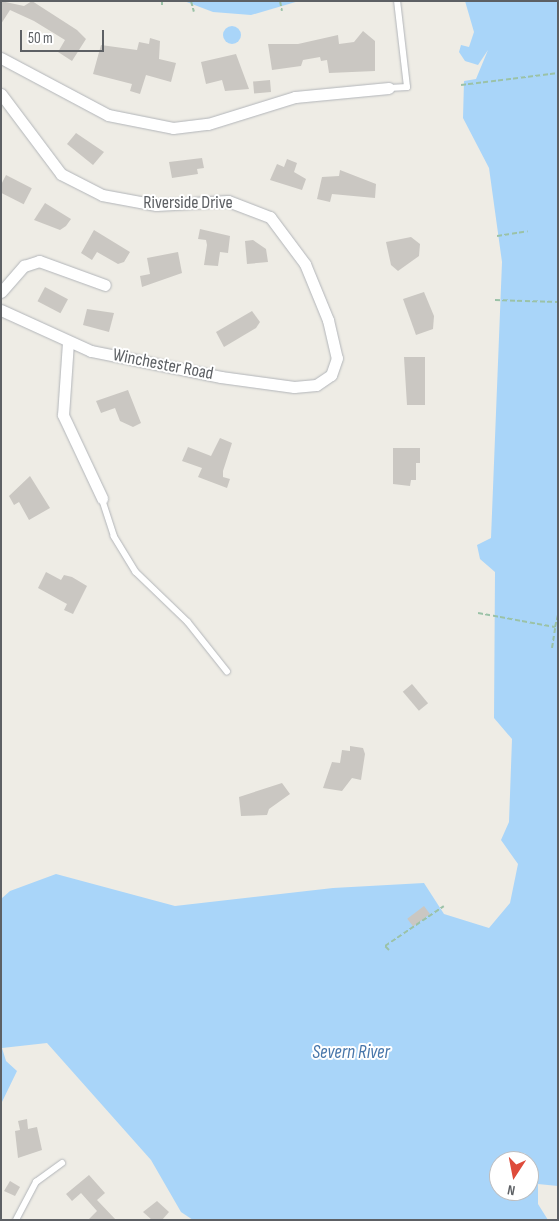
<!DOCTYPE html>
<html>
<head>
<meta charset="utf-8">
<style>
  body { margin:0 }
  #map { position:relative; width:559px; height:1221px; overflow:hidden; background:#eeece5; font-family:"Sofia Sans Condensed",sans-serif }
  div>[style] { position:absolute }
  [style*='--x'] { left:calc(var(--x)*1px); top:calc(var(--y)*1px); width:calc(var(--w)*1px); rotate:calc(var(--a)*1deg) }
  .water>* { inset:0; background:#a9d5f9 }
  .round { border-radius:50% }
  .building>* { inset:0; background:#cac7c2; transform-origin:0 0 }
  .path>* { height:2px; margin-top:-1px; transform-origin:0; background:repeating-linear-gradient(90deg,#9bc2a7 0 5px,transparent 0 7.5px) }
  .roads { filter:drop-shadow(0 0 1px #b2b5b9) drop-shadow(0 0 1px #b2b5b9) }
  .lane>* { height:5.5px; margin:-2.75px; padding:0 2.75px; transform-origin:2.75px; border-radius:2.75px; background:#fff }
  .street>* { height:11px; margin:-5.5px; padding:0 5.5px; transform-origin:5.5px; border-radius:5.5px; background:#fff }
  span { translate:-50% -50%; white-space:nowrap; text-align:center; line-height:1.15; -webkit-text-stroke:4px #fff; paint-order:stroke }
  .street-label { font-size:18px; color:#5d6064 }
  .water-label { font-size:19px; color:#4776aa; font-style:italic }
  .frame { position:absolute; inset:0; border:2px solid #5d6064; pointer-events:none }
  .north { position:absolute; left:489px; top:1151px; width:50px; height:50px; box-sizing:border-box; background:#fff; border:1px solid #bebfc1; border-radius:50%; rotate:191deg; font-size:14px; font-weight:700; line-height:20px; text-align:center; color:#5d6064 }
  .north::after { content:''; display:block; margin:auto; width:18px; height:22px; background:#de4b3b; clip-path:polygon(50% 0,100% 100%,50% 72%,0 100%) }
  .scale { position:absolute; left:20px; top:30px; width:84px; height:22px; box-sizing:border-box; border:2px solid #5d6064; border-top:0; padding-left:6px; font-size:15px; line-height:18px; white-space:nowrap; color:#5d6064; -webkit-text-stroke:4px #fff; paint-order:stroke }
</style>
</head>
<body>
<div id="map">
  <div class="water">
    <div style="clip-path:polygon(184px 1px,299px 1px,251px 15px,213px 12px)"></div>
    <div style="clip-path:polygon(evenodd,465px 1px,558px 1px,558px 1186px,538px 1184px,538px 1204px,548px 1220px,193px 1220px,181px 1212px,151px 1160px,47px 1043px,2px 1048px,6px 1061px,17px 1071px,1px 1104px,1px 899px,10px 891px,56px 874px,175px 906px,333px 888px,424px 883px,444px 914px,489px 928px,510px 903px,518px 864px,501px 840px,509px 822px,512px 739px,494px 718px,495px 572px,480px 559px,477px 545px,491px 538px,502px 262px,489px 168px,463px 118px,464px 81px,476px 79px,488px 50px,478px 65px,465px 61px,459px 52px,461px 45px,469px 47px,474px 32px,465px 1px,499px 1161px,529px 1161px,529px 1191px,499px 1191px,499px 1161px)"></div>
    <div class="round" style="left:223px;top:26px;width:18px;height:18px"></div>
  </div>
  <div class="building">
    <div style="clip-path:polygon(1px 1px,24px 6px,32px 1px,77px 30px,86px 39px,72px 61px,58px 52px,65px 40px,34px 21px,10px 10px,1px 24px)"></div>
    <div style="clip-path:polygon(363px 31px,375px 41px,375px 71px,329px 73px,327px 60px,321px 61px,320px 57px,303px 60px,301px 66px,272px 70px,268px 44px,298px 44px,338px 35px,339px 44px,354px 42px)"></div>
    <div style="clip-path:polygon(150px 38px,160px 41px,159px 59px,176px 63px,171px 82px,146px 75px,140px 94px,130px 91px,132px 84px,93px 74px,101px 45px,137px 50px,139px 42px,149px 44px)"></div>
    <div style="clip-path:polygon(236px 54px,249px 89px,225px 91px,222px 80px,206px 84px,201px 62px)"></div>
    <div style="left:270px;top:80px;width:12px;height:17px;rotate:85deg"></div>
    <div style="clip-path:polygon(76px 133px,104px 152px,93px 165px,67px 144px)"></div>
    <div style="clip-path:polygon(202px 158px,204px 168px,197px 169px,198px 174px,172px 178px,169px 162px)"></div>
    <div style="clip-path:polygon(287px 159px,297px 163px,294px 172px,306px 179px,302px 190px,270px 180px,277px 164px,284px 167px)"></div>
    <div style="clip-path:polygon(340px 170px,376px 184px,375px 198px,332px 194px,330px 202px,317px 199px,322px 177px,339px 176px)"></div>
    <div style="left:6px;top:175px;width:29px;height:18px;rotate:27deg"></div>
    <div style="clip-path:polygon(45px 203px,71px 219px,66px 226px,60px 230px,34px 220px)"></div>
    <div style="clip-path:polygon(200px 229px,230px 236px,228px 253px,220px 252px,218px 266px,204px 265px,207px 245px,206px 240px,198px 239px)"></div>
    <div style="clip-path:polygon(94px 230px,130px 252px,124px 262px,118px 264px,97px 252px,92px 260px,81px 253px)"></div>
    <div style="clip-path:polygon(411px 237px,420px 244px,419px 256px,398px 271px,391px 265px,386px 242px)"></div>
    <div style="clip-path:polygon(253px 240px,266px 249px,268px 262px,247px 264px,245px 241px)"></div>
    <div style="clip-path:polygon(178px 252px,182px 273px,142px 287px,140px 276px,150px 274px,147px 258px)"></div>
    <div style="left:45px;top:287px;width:26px;height:16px;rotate:28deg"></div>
    <div style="clip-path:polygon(424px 292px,434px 316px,433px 329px,416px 335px,403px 299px)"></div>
    <div style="clip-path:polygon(87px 309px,114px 313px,109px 332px,83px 325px)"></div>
    <div style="clip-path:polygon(252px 311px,260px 322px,256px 328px,224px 347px,216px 332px)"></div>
    <div style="clip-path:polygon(404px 357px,425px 357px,425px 405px,407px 405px)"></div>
    <div style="clip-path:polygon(128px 390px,141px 423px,133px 427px,120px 421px,115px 408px,101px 413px,96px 401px)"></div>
    <div style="clip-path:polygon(220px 438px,232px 443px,223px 471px,223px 477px,230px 479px,227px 488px,198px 477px,202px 468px,182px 461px,188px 447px,211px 456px)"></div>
    <div style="clip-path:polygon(393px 448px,420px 448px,420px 463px,416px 463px,416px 480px,411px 480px,410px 486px,393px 484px)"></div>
    <div style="clip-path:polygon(30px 476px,50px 508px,29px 520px,19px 502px,14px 505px,9px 496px)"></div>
    <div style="clip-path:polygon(46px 572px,61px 580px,64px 575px,72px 577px,87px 586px,73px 614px,64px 610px,67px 604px,38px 588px)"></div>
    <div style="left:412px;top:684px;width:25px;height:12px;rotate:50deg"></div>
    <div style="clip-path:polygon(350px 746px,363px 748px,365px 754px,361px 780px,352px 778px,342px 791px,323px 788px,332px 762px,340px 763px,342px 750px,350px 751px)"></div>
    <div style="clip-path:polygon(282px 783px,290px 794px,269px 809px,267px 815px,241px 816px,239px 797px)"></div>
    <div style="left:424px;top:906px;width:10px;height:21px;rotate:53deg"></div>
    <div style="clip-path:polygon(27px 1119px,28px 1129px,37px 1127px,42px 1150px,18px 1158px,15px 1131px,20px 1130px,18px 1121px)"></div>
    <div style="clip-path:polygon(89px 1175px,105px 1193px,97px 1200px,116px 1220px,88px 1220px,97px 1211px,81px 1193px,72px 1201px,66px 1194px)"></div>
    <div style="clip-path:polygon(10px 1181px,20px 1187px,15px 1196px,4px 1191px)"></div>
    <div style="clip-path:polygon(157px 1201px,169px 1212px,162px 1220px,152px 1220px,143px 1212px)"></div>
  </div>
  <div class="path">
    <div style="--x:162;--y:1;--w:4;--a:90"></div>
    <div style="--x:191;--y:1;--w:11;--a:75"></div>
    <div style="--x:280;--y:1;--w:10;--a:79"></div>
    <div style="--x:461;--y:85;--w:98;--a:-7.1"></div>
    <div style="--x:497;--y:236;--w:31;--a:-9"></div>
    <div style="--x:495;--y:300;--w:63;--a:1.8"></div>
    <div style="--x:478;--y:613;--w:78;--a:10.3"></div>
    <div style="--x:555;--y:627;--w:12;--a:-76"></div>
    <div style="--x:552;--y:648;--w:20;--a:-81"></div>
    <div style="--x:389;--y:950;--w:6;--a:-135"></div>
    <div style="--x:385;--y:946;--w:71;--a:-34.1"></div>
  </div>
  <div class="roads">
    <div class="lane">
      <div style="--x:389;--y:88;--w:18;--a:-3"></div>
      <div style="--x:407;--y:87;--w:87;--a:-96.6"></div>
      <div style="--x:102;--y:498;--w:40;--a:72"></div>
      <div style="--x:114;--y:536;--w:42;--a:58.6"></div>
      <div style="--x:136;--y:572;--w:72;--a:43.9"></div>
      <div style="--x:188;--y:622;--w:63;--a:51.5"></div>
      <div style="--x:16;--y:1220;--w:43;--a:-62.2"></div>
      <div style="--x:36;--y:1182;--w:32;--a:-36"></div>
    </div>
    <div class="street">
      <div style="--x:1;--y:58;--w:121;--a:28"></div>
      <div style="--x:108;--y:115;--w:66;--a:11.3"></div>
      <div style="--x:173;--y:128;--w:35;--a:-7"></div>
      <div style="--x:208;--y:124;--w:91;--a:-17.2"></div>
      <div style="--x:295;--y:97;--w:94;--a:-5.5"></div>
      <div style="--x:1;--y:94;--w:100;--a:53.1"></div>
      <div style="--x:61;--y:174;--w:46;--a:27.1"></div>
      <div style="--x:102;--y:195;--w:55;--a:10.5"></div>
      <div style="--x:156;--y:205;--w:72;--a:-3.2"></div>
      <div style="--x:228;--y:201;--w:45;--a:20.9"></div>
      <div style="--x:270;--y:217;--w:59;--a:53.3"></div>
      <div style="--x:305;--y:264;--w:61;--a:67.7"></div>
      <div style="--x:328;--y:320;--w:39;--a:77"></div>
      <div style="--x:337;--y:358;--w:18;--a:109"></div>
      <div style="--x:331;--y:375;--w:18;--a:146"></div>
      <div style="--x:316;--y:385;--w:22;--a:175"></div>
      <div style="--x:294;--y:387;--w:74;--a:-172.2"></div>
      <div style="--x:221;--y:377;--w:133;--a:-168.7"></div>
      <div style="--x:91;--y:351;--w:99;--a:-155.5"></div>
      <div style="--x:1;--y:292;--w:35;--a:-49"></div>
      <div style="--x:24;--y:266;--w:16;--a:-18"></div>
      <div style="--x:39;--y:261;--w:70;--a:20"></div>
      <div style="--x:68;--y:342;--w:73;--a:93.9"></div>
      <div style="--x:63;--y:415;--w:92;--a:64.8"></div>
    </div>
  </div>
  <div class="street-label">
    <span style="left:188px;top:203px">Riverside Drive</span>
    <span style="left:163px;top:365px;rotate:11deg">Winchester Road</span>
  </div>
  <div class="water-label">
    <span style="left:351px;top:1053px">Severn River</span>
  </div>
  <div class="frame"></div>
  <div class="north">N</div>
  <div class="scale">50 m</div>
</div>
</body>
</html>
